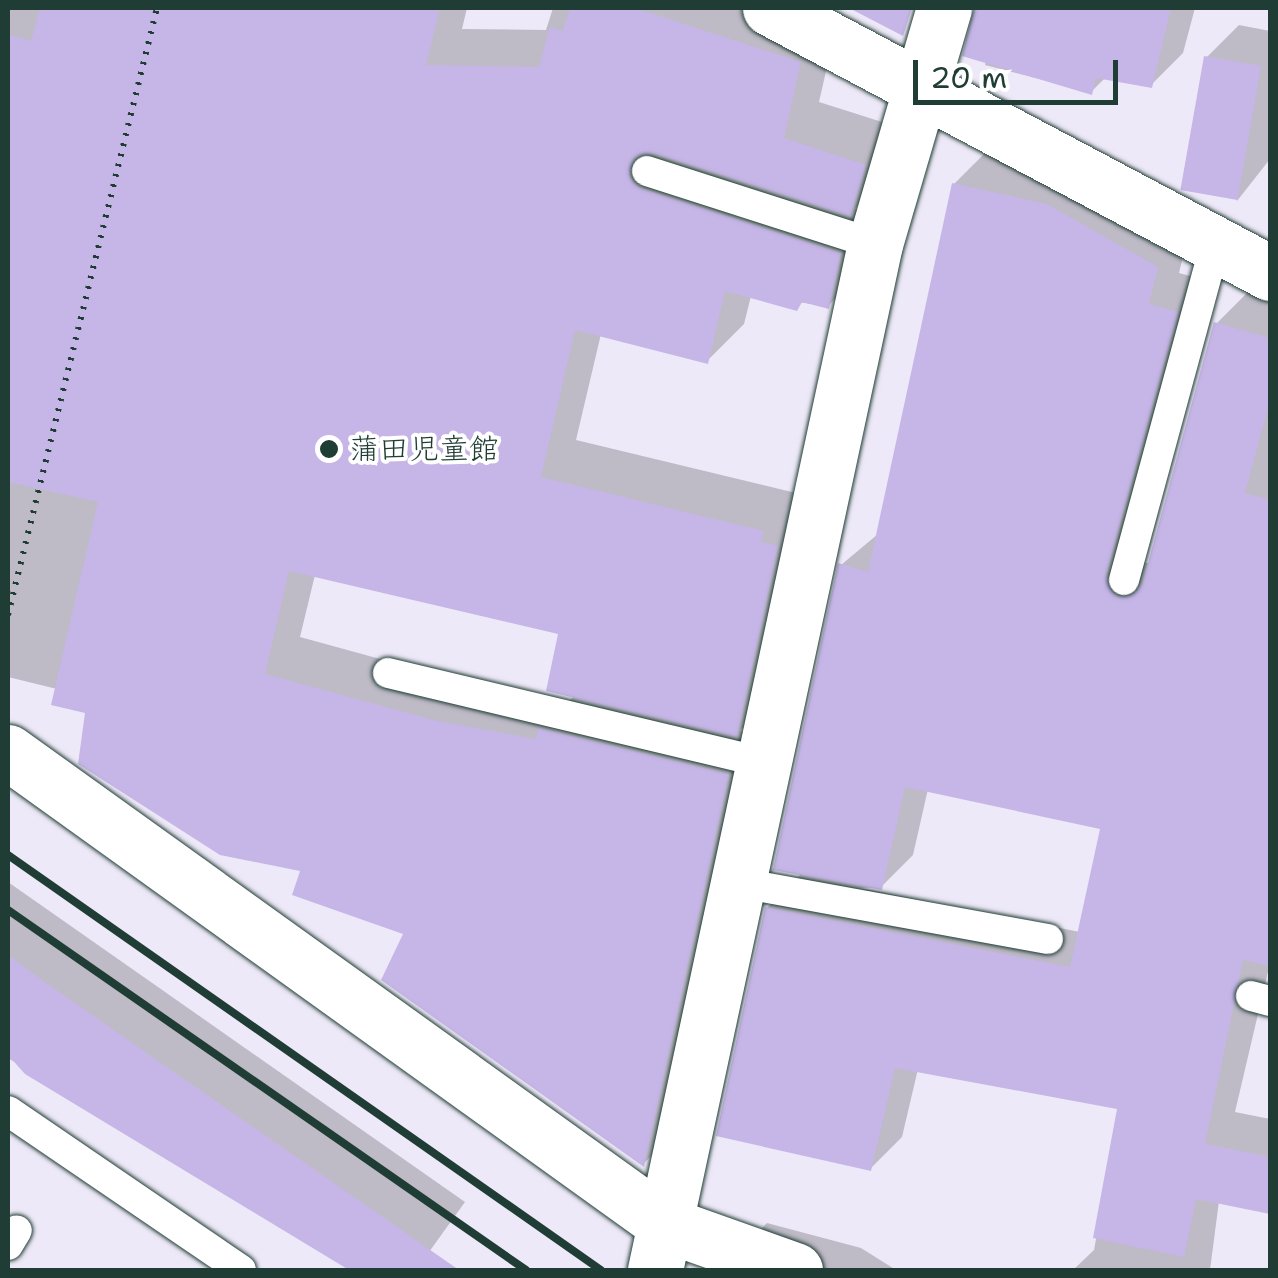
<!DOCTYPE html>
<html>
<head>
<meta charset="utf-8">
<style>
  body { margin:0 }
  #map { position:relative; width:1278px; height:1278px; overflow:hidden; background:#eee9f8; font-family:"Shantell Sans","Klee One",sans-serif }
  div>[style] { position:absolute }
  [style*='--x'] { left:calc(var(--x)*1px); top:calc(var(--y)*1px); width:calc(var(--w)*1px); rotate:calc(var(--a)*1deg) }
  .shadow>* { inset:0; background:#0003 }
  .building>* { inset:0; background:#c6b6e7; transform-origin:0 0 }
  .path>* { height:6px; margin-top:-3px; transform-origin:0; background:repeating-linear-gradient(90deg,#1f3d34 0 2.5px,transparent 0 10.5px) }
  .roads { filter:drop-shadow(0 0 2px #1f3d34) drop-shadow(0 0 2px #1f3d34) }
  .service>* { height:30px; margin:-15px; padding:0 15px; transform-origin:15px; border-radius:15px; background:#fff }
  .minor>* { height:55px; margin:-27.5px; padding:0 27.5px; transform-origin:27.5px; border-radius:27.5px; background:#fff }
  .rail>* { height:8px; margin:-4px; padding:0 4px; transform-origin:4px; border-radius:4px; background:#1f3d34 }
  .dots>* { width:28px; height:28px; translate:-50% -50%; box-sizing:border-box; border:5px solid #fff; border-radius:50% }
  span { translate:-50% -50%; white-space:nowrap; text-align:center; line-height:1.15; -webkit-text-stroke:8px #fff; paint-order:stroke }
  .poi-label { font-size:30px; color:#1f3d34 }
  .left { translate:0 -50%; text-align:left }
  .frame { position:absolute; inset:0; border:10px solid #1f3d34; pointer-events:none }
  .scale { position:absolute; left:913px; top:60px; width:205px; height:45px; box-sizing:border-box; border:5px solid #1f3d34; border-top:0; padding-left:12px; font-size:30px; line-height:35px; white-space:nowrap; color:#1f3d34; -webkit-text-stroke:8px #fff; paint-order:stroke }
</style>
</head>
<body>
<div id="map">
  <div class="shadow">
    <div style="clip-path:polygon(evenodd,8px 8px,467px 8px,462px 29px,546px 30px,553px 8px,808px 8px,837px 23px,819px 102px,901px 128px,887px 177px,855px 209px,877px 216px,865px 269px,828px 306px,751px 296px,744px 324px,707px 361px,601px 334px,576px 440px,800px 494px,774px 697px,740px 731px,765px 737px,680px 1128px,643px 1164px,407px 932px,303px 870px,57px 689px,8px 677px,8px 8px,315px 575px,561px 632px,574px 696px,568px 702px,475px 685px,300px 637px,315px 575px)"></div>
    <div style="clip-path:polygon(1000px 8px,1195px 8px,1183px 53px,1151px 85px,1106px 77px,1091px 92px,985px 65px)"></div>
    <div style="clip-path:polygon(1239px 25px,1270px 31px,1270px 159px,1237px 201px,1207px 57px)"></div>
    <div style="clip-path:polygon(evenodd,986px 152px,1188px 235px,1179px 273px,1208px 281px,1141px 561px,1150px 564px,1216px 324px,1248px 292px,1270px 298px,1270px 963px,1235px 1112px,1270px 1119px,1270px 1211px,1219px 1201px,1210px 1270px,1073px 1270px,1094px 1250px,1120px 1107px,918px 1069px,902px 1137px,870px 1169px,767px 908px,802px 873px,841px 565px,878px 534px,954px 184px,986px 152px,928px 789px,1102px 827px,1080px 932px,860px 888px,881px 887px,913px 855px,928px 789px)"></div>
    <div style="clip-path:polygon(8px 882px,465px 1202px,429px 1252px,410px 1270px,351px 1270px,8px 1058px)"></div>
    <div style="clip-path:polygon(767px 1223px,861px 1248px,896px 1270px,719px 1270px)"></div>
  </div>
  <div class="building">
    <div style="clip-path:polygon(40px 8px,440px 8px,426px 65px,539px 67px,550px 27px,563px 31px,570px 8px,635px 8px,801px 62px,784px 138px,866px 165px,850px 216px,653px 153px,634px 158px,629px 176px,640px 188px,841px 253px,829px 309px,802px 302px,797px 311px,725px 291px,708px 364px,575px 330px,541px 477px,764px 531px,761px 542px,778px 546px,737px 737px,546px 691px,558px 634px,289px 571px,265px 674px,437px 721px,536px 739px,538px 728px,729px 774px,644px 1167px,381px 980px,403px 934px,292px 895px,300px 871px,220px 855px,78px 764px,85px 713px,51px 705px,98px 502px,8px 482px,8px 34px,31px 41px)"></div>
    <div style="clip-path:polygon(849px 8px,912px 8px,903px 36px)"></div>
    <div style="clip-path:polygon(974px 8px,1171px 8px,1152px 88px,1096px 78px,1092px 95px,962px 56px)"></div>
    <div style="left:1204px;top:56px;width:58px;height:136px;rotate:10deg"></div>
    <div style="clip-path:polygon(952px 183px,1047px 204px,1158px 267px,1149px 304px,1178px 312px,1106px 575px,1118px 598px,1142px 585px,1214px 322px,1270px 338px,1270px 400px,1245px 493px,1270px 500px,1270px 966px,1243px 960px,1205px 1144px,1270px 1157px,1270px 1214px,1196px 1199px,1184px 1257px,1093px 1238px,1117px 1109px,895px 1068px,871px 1171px,716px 1136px,765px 907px,1070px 967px,1100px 829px,905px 787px,882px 890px,773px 870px,838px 563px,868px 572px)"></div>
    <div style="clip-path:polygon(8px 955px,49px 985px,459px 1270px,349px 1270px,25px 1074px,8px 1055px)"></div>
  </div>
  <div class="path">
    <div style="--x:8;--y:615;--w:625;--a:-76.21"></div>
  </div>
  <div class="roads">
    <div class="service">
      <div style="--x:647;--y:171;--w:239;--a:17.8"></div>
      <div style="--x:1124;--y:580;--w:346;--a:-74.8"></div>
      <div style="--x:388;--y:673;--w:389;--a:13.4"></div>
      <div style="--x:740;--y:883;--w:313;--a:10.3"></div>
      <div style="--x:1251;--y:996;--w:20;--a:15"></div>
      <div style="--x:8;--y:1111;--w:282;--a:34.3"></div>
      <div style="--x:8;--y:1245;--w:17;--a:-59"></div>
    </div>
    <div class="minor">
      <div style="--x:770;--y:8;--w:566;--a:27.92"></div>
      <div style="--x:8;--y:752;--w:809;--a:35.69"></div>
      <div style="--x:665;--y:1224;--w:138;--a:19.5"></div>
      <div style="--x:655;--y:1270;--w:1049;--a:-77.9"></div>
      <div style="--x:875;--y:244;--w:246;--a:-73.7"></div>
    </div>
  </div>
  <div class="rail">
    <div style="--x:8;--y:855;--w:724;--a:34.99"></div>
    <div style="--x:8;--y:910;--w:631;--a:34.8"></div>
  </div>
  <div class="dots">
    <div style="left:329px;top:449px;background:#1f3d34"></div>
  </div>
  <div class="poi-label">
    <span class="left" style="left:349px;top:449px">蒲田児童館</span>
  </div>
  <div class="frame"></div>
  <div class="scale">20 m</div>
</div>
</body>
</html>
